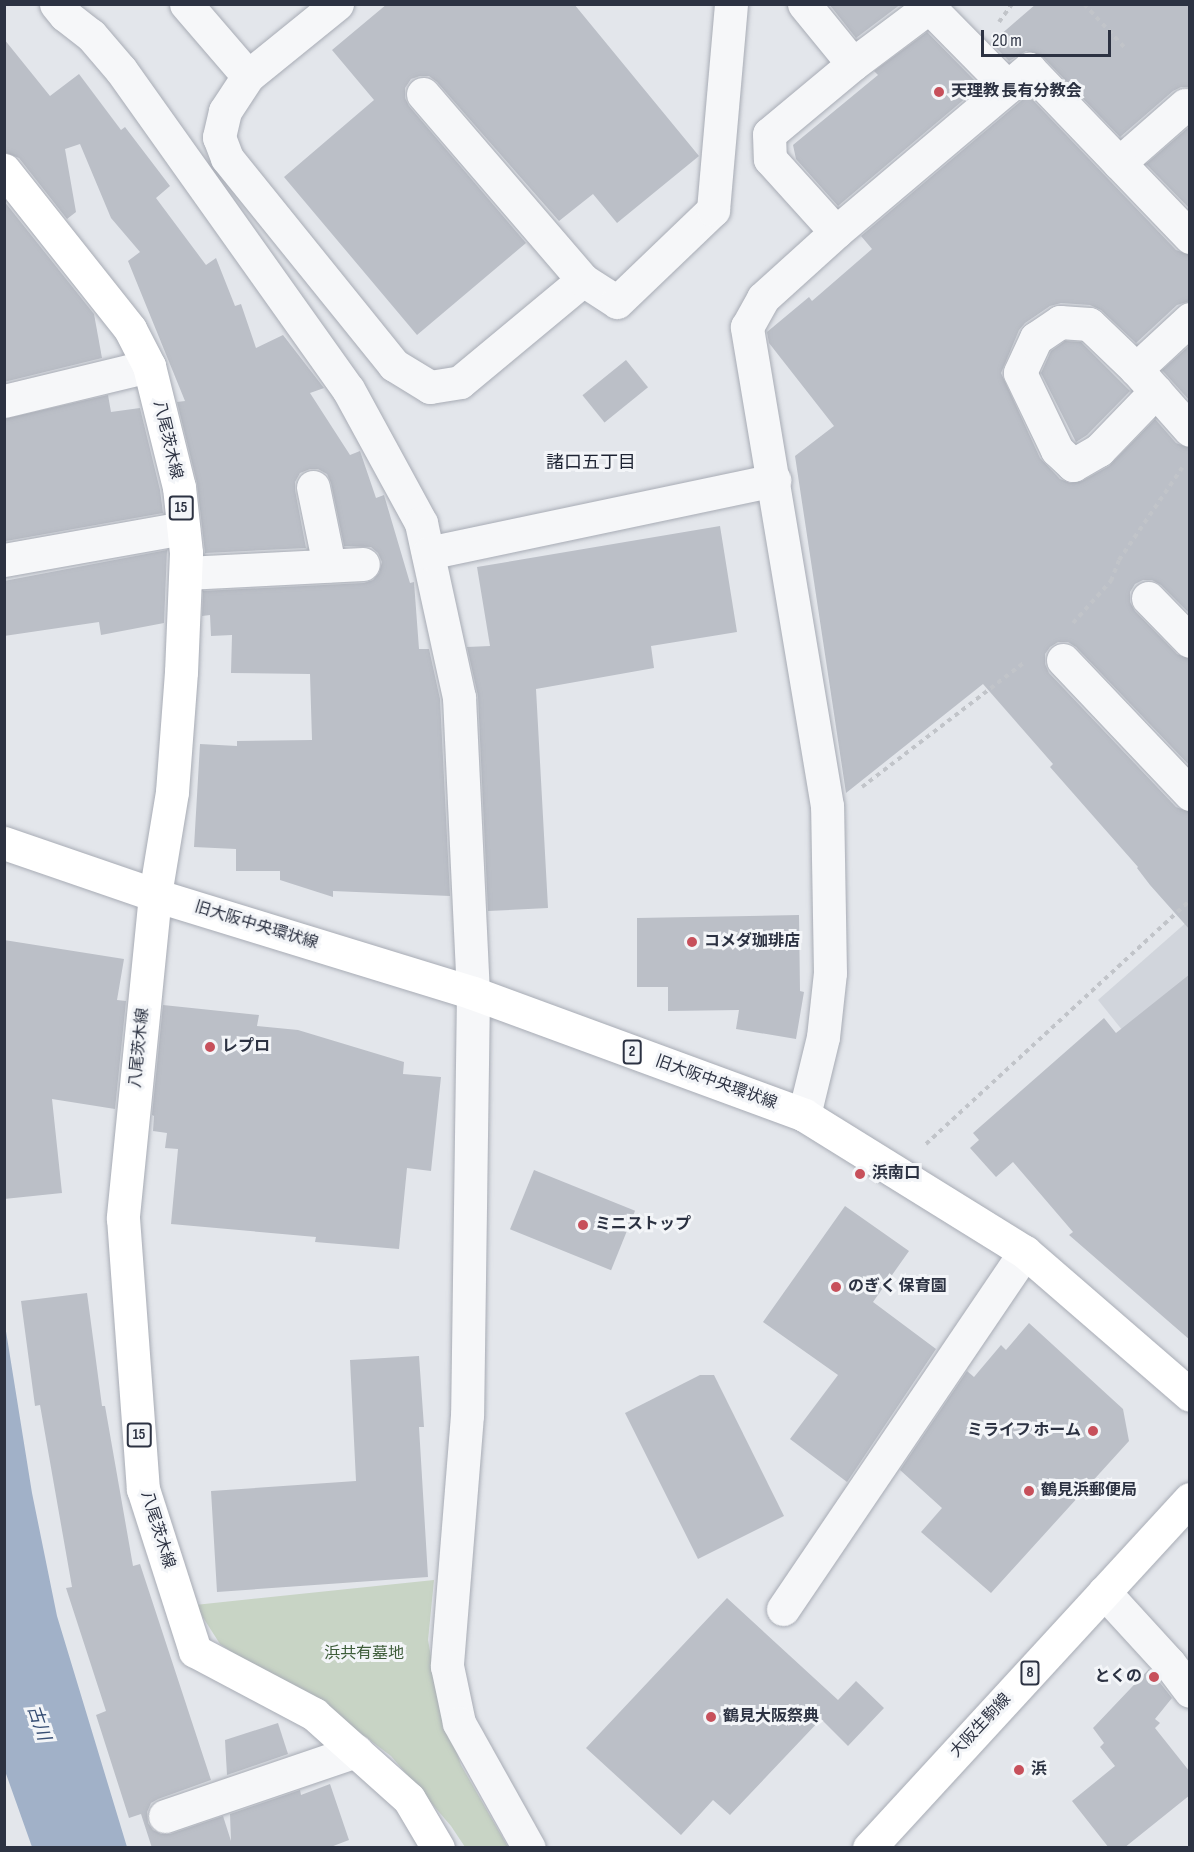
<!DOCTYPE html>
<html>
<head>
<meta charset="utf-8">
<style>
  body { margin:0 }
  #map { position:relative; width:1194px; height:1852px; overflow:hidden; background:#e3e6eb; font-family:"Sofia Sans Condensed","Noto Sans JP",sans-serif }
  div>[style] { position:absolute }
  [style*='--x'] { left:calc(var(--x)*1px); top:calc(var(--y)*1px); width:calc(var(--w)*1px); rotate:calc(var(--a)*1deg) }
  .built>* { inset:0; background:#d1d5dc }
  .green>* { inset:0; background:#c8d4c5 }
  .water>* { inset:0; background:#a1b1c8 }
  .building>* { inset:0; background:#bbbfc7; transform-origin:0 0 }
  .path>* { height:4px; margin-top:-2px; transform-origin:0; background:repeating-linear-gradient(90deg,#c1c4c9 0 4.5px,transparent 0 9px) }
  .roads { filter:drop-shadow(0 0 2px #a8acb5) drop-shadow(0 0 2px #a8acb5) }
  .minor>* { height:33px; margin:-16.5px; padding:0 16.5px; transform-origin:16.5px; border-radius:16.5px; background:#f6f7f9 }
  .major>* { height:33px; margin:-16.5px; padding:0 16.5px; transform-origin:16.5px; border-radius:16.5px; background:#fff }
  .dots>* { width:16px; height:16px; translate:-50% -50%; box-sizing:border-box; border:3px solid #f3f5f8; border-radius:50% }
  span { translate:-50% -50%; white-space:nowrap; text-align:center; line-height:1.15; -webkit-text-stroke:6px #f3f5f8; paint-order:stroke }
  .shield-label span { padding:2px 4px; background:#f3f5f8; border:2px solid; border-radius:4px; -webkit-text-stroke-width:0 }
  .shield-label { font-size:15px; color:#2c3242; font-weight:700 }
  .poi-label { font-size:16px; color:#2c3242; font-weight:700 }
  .left { translate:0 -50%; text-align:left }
  .right { translate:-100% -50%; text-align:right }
  .street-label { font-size:16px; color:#2c3242 }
  .park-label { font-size:16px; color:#3e5d3a }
  .neighbourhood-label { font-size:18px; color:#1e2433 }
  .water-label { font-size:18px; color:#384f74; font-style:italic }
  .frame { position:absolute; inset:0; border:6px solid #2c3242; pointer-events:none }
  .scale { position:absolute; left:981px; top:30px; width:130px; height:27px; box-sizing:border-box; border:3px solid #2c3242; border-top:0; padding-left:8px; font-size:18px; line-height:21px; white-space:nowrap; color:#2c3242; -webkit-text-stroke:4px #f3f5f8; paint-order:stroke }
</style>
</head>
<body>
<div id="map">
  <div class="built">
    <div style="clip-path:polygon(1189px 920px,1189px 1113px,1098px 1000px)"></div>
  </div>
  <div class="green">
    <div style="clip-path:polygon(434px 1580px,428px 1640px,438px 1697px,461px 1765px,508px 1847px,465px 1847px,451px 1826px,391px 1756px,314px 1698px,262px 1673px,220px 1644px,195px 1605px)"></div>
  </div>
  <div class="water">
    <div style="clip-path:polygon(5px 1325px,32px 1493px,57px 1616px,127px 1847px,32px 1847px,5px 1771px)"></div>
  </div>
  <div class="building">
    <div style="clip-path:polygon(387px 4px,574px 4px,699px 156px,617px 223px,593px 194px,559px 221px,437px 82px,429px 76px,420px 76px,411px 79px,405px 88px,405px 98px,409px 106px,526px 243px,417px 335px,284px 177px,374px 100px,332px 50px)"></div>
    <div style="clip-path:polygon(829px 4px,901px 4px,856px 38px)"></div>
    <div style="clip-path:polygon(1036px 4px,1190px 4px,1190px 87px,1181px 87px,1173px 91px,1120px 137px,1042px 56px,1026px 51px,1009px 61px,991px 43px)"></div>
    <div style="clip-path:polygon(927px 32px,980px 86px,838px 206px,796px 159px,793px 145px,878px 75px,874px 71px)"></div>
    <div style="clip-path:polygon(4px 39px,50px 96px,79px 74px,121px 130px,125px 127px,170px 186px,156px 198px,206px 265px,216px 258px,235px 306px,241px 304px,256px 348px,283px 335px,324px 388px,310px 393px,350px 455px,360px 451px,376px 498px,384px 495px,410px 583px,414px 582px,419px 649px,429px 649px,440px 699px,450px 896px,333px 891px,333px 897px,280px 880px,280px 871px,236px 871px,236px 849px,194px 847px,200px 744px,237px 746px,237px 741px,312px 740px,310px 674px,231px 673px,232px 635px,211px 636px,210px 615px,202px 616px,203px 591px,364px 583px,373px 580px,379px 573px,382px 562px,378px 553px,371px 547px,344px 546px,331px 483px,327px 474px,318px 469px,310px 469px,300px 473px,295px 482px,295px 490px,306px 548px,205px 553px,197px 483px,177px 402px,185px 401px,128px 261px,140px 252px,111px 218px,80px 144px,65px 149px,76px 212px,67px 219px,19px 158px,4px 152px)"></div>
    <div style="clip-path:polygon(1028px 95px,1176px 250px,1190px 255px,1190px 301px,1177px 305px,1136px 343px,1101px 310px,1090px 305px,1061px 303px,1050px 306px,1025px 323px,1019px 330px,1001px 373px,1040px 458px,1060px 479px,1070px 483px,1082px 481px,1109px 466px,1155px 419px,1176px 443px,1190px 448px,1190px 614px,1161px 585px,1152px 580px,1143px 580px,1135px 584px,1130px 592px,1130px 602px,1135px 611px,1177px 654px,1190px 659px,1190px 766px,1076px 647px,1068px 642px,1058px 642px,1050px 647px,1045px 654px,1045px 664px,1049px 673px,1176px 807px,1190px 812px,1190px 930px,1150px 885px,1137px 868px,1138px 867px,1050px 767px,1053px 764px,983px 684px,846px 793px,795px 456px,834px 426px,769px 343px,767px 332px,809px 297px,812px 301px,872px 249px,861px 236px)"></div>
    <div style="clip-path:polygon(1190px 126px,1190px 209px,1146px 164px)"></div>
    <div style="clip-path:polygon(4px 201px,94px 314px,102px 358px,4px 382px)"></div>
    <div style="clip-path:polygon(1065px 341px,1081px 342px,1130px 391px,1087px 435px,1076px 442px,1041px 373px,1051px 351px)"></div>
    <div style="clip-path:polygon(1190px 345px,1190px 401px,1162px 370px)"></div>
    <div style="left:626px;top:360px;width:35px;height:56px;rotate:51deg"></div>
    <div style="clip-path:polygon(108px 395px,111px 412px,140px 408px,160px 490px,163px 513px,6px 541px,4px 419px)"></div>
    <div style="clip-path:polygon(720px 526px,737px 632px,651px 646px,654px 668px,536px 689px,548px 908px,488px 911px,478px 696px,467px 647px,490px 646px,477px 567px)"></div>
    <div style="clip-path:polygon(167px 550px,164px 623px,101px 635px,99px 622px,4px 636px,4px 581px)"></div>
    <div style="clip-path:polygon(799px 915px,800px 991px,804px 992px,796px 1039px,736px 1029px,739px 1010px,668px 1011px,668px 987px,637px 987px,637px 918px)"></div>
    <div style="clip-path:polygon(4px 940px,124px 959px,117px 1000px,126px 1001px,115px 1109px,52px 1099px,62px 1193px,4px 1199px)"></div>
    <div style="clip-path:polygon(1190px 974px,1190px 1340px,1069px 1235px,1073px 1232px,1013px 1162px,996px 1177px,970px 1148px,979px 1140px,973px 1133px,1104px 1018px,1116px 1033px)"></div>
    <div style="clip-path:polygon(163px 1005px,259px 1015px,257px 1026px,298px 1030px,404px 1062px,403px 1074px,441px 1077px,431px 1171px,407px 1168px,399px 1249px,315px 1242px,316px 1237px,171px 1224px,178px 1149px,165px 1148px,167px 1133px,153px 1131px,154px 1116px,152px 1115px)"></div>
    <div style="left:534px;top:1170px;width:109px;height:64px;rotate:22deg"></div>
    <div style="clip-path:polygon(845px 1206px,909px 1251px,873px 1302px,936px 1349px,847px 1482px,790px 1439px,838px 1375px,763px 1322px)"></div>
    <div style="clip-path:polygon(87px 1293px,102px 1406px,105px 1406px,133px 1566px,140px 1564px,211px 1780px,158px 1799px,151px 1803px,147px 1812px,148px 1823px,153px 1830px,161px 1834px,170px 1834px,223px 1816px,231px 1841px,230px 1814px,300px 1790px,301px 1795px,330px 1784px,349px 1840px,328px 1848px,152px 1848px,141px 1814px,129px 1818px,96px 1715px,106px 1711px,66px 1588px,72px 1587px,40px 1405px,35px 1406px,21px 1301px)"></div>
    <div style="clip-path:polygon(1029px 1323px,1123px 1409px,1129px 1441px,991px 1593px,921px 1532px,942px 1508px,900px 1470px,967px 1371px,974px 1377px,1001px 1345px,1006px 1350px)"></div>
    <div style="clip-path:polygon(419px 1356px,424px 1427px,419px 1427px,428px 1577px,217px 1592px,211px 1491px,356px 1481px,350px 1360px)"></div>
    <div style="clip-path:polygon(700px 1375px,714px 1375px,784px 1516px,698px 1559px,625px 1413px)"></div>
    <div style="clip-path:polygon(727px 1598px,838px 1700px,856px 1681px,884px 1708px,848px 1746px,821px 1719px,730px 1815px,713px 1800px,681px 1835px,586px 1748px)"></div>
    <div style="clip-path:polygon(1149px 1669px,1172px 1698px,1155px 1719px,1160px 1723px,1155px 1728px,1190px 1772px,1190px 1795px,1124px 1848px,1109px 1848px,1072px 1801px,1115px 1766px,1100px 1747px,1104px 1743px,1093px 1728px)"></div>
    <div style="clip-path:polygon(278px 1723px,288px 1754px,227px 1775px,225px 1740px)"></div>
  </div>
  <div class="path">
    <div style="--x:1084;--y:4;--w:59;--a:47.1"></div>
    <div style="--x:999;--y:22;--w:22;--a:-54"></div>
    <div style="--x:1073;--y:623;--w:57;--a:-47.9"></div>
    <div style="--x:1111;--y:581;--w:22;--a:-69"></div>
    <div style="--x:1119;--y:560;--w:112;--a:-55.6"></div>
    <div style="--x:862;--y:787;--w:205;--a:-37.5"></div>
    <div style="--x:926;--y:1144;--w:359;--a:-42.7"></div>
  </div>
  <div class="roads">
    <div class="minor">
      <div style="--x:56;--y:4;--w:14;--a:51"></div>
      <div style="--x:65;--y:15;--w:33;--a:38"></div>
      <div style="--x:91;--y:35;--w:46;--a:49.4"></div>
      <div style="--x:121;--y:70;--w:392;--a:54.6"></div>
      <div style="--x:348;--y:389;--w:153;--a:61.4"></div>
      <div style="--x:421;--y:523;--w:178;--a:77.7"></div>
      <div style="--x:459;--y:697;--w:296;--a:87.3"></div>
      <div style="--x:473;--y:993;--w:422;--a:90.8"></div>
      <div style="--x:467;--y:1415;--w:252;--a:94.6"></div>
      <div style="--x:447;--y:1666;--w:58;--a:78.1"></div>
      <div style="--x:459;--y:1723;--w:143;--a:60.8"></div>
      <div style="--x:186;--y:4;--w:95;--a:49.3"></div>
      <div style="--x:337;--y:4;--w:114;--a:141"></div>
      <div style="--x:248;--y:76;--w:42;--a:123.3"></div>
      <div style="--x:225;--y:111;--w:27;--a:103"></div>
      <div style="--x:219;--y:137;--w:22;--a:69"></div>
      <div style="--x:227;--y:158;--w:266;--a:51.1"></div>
      <div style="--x:394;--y:365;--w:42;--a:31.4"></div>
      <div style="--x:430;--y:387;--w:30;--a:-9"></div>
      <div style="--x:460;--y:382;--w:160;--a:-39.7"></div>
      <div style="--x:804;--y:4;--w:77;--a:50.8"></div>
      <div style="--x:853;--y:64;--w:109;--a:140.2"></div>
      <div style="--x:769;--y:134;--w:25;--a:88"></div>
      <div style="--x:770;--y:159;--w:98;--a:47.9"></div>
      <div style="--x:853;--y:64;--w:95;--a:-36.9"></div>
      <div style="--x:929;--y:7;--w:112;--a:45.4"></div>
      <div style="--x:423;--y:94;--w:245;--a:49.3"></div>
      <div style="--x:583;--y:280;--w:40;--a:32.9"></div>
      <div style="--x:617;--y:302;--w:133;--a:-43.8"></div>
      <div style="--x:713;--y:210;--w:207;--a:-85"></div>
      <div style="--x:1119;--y:163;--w:88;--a:-41.3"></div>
      <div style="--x:1190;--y:319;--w:74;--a:137.2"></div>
      <div style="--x:1136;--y:369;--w:81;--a:48.5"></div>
      <div style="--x:1136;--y:369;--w:65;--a:-136.2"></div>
      <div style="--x:1089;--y:324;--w:29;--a:-176"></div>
      <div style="--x:1060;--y:322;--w:29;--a:146"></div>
      <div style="--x:1036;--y:338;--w:38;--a:115"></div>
      <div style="--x:1020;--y:373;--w:85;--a:64.3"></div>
      <div style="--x:1057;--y:450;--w:22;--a:43"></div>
      <div style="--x:1073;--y:465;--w:30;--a:-30"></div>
      <div style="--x:1099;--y:450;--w:82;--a:-46"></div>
      <div style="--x:4;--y:401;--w:149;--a:-13.6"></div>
      <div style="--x:313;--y:487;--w:80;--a:78.4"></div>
      <div style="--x:428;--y:553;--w:354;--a:-11.9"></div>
      <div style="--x:4;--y:560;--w:182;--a:-10.1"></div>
      <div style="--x:186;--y:573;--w:177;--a:-2.9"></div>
      <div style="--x:1148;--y:598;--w:60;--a:45.7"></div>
      <div style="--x:1063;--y:660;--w:185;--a:46.5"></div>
      <div style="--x:804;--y:1115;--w:80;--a:-76.3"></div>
      <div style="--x:823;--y:1037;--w:64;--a:-83.8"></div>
      <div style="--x:830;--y:973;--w:167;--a:-91"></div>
      <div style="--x:827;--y:806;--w:486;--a:-99.5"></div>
      <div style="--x:747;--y:327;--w:33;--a:-61"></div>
      <div style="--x:763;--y:298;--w:98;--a:-42.1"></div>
      <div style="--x:836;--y:232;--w:253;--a:-40.2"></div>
      <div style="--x:1029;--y:69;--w:233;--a:46.2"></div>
      <div style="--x:1104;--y:1592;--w:96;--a:47.5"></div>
      <div style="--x:1169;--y:1663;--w:35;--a:53"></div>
      <div style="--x:783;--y:1609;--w:431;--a:-55.9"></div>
      <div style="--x:165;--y:1816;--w:202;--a:-18.8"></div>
    </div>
    <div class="major">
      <div style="--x:4;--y:170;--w:203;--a:51.6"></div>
      <div style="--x:130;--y:329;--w:42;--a:62.8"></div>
      <div style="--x:149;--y:366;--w:125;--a:76.1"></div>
      <div style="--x:179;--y:487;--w:66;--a:83.9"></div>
      <div style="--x:186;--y:553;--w:119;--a:92.4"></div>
      <div style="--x:181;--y:672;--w:120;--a:94.3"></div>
      <div style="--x:172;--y:792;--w:104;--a:99.4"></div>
      <div style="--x:155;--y:895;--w:325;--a:95.7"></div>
      <div style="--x:123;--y:1218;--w:272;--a:85.8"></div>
      <div style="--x:143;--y:1489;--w:170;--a:72.2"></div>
      <div style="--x:195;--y:1651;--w:135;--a:27.9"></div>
      <div style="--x:314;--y:1714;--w:127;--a:41.8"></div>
      <div style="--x:409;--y:1799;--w:57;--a:59.4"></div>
      <div style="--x:4;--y:843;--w:160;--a:19"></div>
      <div style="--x:155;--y:895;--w:333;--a:17.1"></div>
      <div style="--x:473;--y:993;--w:353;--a:20.2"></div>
      <div style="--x:804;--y:1115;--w:260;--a:31.8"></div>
      <div style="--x:1025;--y:1252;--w:218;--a:40.9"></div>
      <div style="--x:869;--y:1848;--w:474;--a:-47.4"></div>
    </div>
  </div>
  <div class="dots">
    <div style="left:939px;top:92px;background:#c7505b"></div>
    <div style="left:692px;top:942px;background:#c7505b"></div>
    <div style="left:210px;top:1047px;background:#c7505b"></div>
    <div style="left:860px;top:1174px;background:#c7505b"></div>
    <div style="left:583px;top:1225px;background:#c7505b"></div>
    <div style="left:836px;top:1287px;background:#c7505b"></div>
    <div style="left:1093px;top:1431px;background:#c7505b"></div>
    <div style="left:1029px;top:1491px;background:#c7505b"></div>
    <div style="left:1154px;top:1677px;background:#c7505b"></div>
    <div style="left:711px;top:1717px;background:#c7505b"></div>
    <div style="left:1019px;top:1770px;background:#c7505b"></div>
  </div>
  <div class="shield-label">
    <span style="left:181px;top:508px">15</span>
    <span style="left:632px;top:1052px">2</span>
    <span style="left:139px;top:1435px">15</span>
    <span style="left:1030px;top:1673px">8</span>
  </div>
  <div class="poi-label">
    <span class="left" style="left:951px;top:92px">天理教 長有分教会</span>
    <span class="left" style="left:704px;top:942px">コメダ珈琲店</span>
    <span class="left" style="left:222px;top:1047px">レプロ</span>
    <span class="left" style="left:872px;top:1174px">浜南口</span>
    <span class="left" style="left:595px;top:1225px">ミニストップ</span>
    <span class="left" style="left:848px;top:1287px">のぎく 保育園</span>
    <span class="right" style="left:1081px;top:1431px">ミライフ ホーム</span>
    <span class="left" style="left:1041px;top:1491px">鶴見浜郵便局</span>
    <span class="right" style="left:1142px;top:1677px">とくの</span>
    <span class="left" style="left:723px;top:1717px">鶴見大阪祭典</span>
    <span class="left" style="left:1031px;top:1770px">浜</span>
  </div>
  <div class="street-label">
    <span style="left:167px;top:440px;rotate:77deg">八尾茨木線</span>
    <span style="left:256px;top:926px;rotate:17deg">旧大阪中央環状線</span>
    <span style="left:140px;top:1048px;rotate:-84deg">八尾茨木線</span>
    <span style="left:716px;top:1083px;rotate:20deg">旧大阪中央環状線</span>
    <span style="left:157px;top:1530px;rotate:73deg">八尾茨木線</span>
    <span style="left:981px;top:1726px;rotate:-47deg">大阪生駒線</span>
  </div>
  <div class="park-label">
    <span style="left:364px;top:1654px">浜共有墓地</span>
  </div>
  <div class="neighbourhood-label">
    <span style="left:591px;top:463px">諸口五丁目</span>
  </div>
  <div class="water-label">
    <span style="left:38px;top:1723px;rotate:71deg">古川</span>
  </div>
  <div class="frame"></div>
  <div class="scale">20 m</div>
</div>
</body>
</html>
